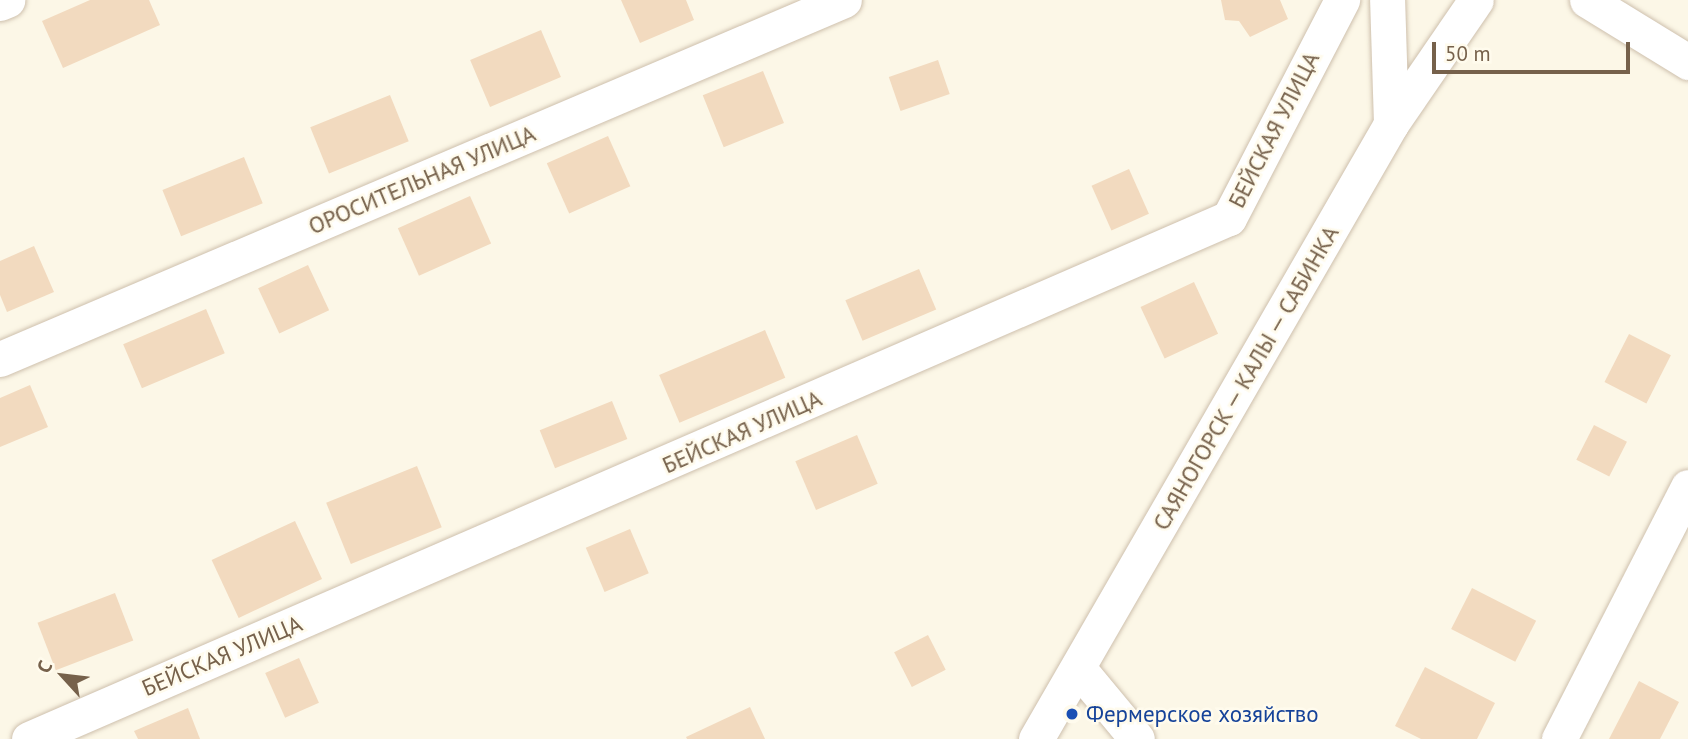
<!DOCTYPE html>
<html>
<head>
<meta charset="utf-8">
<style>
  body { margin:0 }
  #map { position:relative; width:1688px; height:739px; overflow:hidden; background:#fcf7e7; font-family:"PT Sans",sans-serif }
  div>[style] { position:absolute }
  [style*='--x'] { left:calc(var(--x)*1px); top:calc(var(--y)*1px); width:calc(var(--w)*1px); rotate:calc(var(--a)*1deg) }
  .building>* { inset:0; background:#f2dabf; transform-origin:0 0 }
  .roads { filter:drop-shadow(0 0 2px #cec0ad) drop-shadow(0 0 2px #cec0ad) }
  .minor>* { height:35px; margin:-17.5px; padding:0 17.5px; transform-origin:17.5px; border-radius:17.5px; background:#fff }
  .dots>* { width:19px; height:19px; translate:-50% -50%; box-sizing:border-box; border:4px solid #fffbed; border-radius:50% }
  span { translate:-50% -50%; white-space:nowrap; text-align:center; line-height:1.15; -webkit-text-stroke:5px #fffbed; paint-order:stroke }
  .street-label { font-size:23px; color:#76614b }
  .transit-label { font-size:23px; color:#164399 }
  .left { translate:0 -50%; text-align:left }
  .north { position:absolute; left:28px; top:641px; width:70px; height:70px; -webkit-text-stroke:5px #fffbed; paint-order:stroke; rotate:297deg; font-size:19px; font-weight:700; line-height:28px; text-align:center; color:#76614b }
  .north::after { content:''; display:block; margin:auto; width:24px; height:32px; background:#76614b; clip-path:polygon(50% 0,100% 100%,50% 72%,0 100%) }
  .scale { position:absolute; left:1432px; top:42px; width:198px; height:32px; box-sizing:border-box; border:4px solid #76614b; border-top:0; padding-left:9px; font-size:21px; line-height:24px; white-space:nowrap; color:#76614b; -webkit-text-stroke:5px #fffbed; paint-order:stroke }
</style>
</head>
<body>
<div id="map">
  <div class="building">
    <div style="clip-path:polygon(90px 0,149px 0,160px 25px,63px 68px,42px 21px)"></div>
    <div style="clip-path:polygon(621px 0,686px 0,694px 20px,640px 43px)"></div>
    <div style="clip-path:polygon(1221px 0,1280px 0,1288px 19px,1250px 37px,1239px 21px,1225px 20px)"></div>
    <div style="left:541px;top:30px;width:51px;height:77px;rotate:67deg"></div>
    <div style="left:938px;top:60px;width:36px;height:52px;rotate:71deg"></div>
    <div style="left:763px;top:71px;width:56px;height:65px;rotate:68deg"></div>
    <div style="left:390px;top:95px;width:50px;height:86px;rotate:68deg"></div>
    <div style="left:608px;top:136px;width:55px;height:67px;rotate:66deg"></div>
    <div style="left:244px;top:157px;width:50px;height:88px;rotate:68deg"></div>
    <div style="left:1129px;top:169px;width:49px;height:41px;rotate:66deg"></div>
    <div style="left:470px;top:196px;width:52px;height:79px;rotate:66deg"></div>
    <div style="clip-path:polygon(34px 246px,54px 292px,7px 312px,0 295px,0 261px)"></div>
    <div style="left:308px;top:265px;width:50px;height:55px;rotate:65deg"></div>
    <div style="left:919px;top:269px;width:44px;height:80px;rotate:67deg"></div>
    <div style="left:1194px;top:282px;width:57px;height:59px;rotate:65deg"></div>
    <div style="left:206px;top:309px;width:48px;height:90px;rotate:67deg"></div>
    <div style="left:765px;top:330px;width:52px;height:115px;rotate:67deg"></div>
    <div style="left:1629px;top:334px;width:47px;height:54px;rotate:27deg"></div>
    <div style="clip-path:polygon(30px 385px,48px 427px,0 447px,0 398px)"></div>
    <div style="left:612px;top:401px;width:41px;height:78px;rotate:68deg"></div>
    <div style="left:1594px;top:425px;width:37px;height:39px;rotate:27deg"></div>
    <div style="left:857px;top:435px;width:53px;height:67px;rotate:67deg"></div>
    <div style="left:417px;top:466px;width:66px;height:98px;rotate:68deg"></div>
    <div style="left:295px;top:521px;width:64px;height:92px;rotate:65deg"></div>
    <div style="left:630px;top:529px;width:48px;height:48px;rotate:67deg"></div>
    <div style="left:1472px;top:588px;width:72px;height:46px;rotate:27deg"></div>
    <div style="left:115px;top:593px;width:51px;height:83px;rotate:69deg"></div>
    <div style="left:928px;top:635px;width:39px;height:38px;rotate:63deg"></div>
    <div style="left:299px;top:658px;width:49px;height:37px;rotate:66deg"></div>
    <div style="clip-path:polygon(1425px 667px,1495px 703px,1477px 739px,1421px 739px,1395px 726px)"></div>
    <div style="clip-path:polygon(1639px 681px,1679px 702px,1660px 739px,1609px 739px)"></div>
    <div style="clip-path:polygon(750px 707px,765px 739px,687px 739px,686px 737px)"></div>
    <div style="clip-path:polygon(188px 708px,200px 739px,138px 739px,134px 731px)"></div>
  </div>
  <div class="roads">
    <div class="minor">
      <div style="--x:1587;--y:0;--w:119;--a:31.5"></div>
      <div style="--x:0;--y:3;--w:8;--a:-23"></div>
      <div style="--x:1391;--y:124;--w:150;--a:-55.6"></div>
      <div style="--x:0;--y:359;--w:917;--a:-23.04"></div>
      <div style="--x:1078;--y:668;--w:92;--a:50.3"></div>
      <div style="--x:29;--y:739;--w:1308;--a:-23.47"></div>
      <div style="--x:1229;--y:218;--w:246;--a:-62.6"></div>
      <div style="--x:1036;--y:739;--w:710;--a:-60"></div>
      <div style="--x:1391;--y:124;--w:124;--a:-91.8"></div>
      <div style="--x:1559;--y:739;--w:283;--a:-62.9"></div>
    </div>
  </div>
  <div class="dots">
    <div style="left:1072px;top:714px;background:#1a4fb4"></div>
  </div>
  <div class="street-label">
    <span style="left:1274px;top:130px;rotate:-63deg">БЕЙСКАЯ УЛИЦА</span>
    <span style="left:422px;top:180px;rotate:-23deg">ОРОСИТЕЛЬНАЯ УЛИЦА</span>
    <span style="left:1246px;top:378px;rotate:-60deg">САЯНОГОРСК — КАЛЫ — САБИНКА</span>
    <span style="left:742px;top:432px;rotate:-24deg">БЕЙСКАЯ УЛИЦА</span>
    <span style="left:222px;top:656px;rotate:-23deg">БЕЙСКАЯ УЛИЦА</span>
  </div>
  <div class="transit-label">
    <span class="left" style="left:1086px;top:714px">Фермерское хозяйство</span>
  </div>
  <div class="north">С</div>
  <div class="scale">50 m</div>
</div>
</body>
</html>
